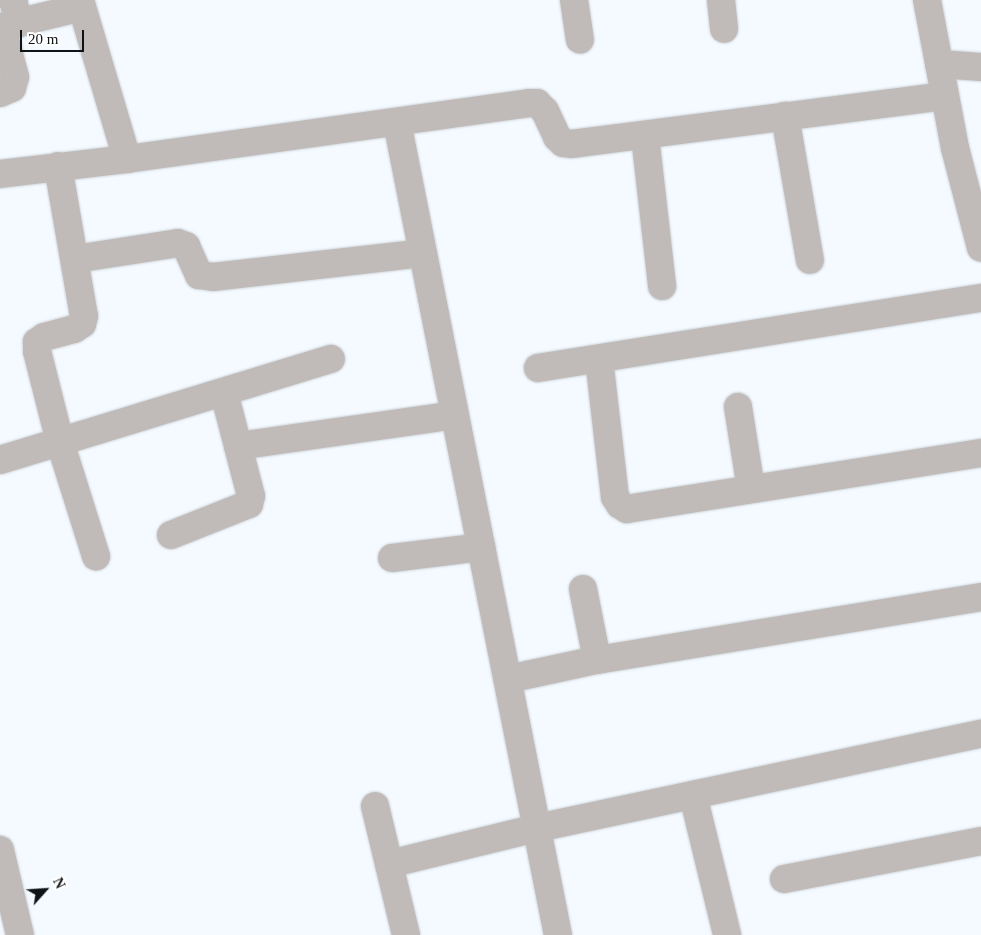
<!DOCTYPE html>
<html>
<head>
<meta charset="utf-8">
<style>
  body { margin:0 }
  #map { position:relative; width:981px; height:935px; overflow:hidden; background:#f4faff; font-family:"Times New Roman",serif }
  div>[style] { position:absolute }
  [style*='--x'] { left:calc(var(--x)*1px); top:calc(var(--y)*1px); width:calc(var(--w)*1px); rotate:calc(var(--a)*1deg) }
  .roads { filter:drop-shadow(0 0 1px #cfd5da) drop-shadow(0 0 1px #cfd5da) }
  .minor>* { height:28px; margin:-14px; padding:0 14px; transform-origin:14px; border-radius:14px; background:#c0bbb8 }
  span { translate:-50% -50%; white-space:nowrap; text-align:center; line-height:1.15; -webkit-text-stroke:4px #fff; paint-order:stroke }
  .north { position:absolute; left:20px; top:865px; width:50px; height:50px; -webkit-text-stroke:4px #fff; paint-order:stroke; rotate:64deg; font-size:14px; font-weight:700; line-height:20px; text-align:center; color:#0f1315 }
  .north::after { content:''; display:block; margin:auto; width:18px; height:22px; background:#0f1315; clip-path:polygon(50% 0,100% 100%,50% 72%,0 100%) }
  .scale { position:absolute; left:20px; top:30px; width:64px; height:22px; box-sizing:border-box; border:2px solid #0f1315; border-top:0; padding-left:6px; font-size:15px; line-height:18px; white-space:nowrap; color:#0f1315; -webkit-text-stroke:4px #fff; paint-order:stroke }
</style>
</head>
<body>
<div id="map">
  <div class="roads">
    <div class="minor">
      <div style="--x:13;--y:0;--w:24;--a:75"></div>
      <div style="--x:80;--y:0;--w:166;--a:73.5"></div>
      <div style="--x:574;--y:0;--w:40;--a:81.5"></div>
      <div style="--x:721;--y:0;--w:29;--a:84"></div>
      <div style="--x:927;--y:0;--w:151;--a:79.3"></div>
      <div style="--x:955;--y:148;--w:103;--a:75.4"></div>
      <div style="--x:0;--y:27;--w:84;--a:-13.7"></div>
      <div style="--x:939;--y:64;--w:42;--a:4.1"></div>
      <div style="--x:0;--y:93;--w:13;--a:-23"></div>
      <div style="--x:12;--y:88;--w:11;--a:-75"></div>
      <div style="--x:15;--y:77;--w:52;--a:-104.6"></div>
      <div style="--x:785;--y:116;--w:146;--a:80.2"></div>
      <div style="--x:397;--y:122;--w:829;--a:78.8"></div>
      <div style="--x:645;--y:136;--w:151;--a:83.5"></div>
      <div style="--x:58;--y:166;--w:152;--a:80.2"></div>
      <div style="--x:84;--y:316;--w:8;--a:104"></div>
      <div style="--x:82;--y:324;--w:9;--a:148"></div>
      <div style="--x:74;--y:329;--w:31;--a:165"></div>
      <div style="--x:44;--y:337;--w:9;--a:144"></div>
      <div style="--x:37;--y:342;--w:9;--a:90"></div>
      <div style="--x:37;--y:351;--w:94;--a:75.8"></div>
      <div style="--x:60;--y:442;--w:120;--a:72.5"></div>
      <div style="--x:0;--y:174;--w:128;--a:-6.7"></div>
      <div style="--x:127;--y:159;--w:406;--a:-7.9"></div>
      <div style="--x:529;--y:103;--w:8;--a:0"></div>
      <div style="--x:537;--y:103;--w:11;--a:45"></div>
      <div style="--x:545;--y:111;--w:29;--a:65"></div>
      <div style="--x:557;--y:137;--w:8;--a:45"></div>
      <div style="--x:563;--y:143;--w:8;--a:7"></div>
      <div style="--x:571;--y:144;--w:376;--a:-7.3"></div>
      <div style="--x:75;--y:259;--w:104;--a:-8.8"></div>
      <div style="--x:178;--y:243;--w:9;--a:21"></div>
      <div style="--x:186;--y:246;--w:32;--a:66"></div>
      <div style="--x:199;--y:275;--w:14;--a:8"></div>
      <div style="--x:213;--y:277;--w:211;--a:-6.5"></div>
      <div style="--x:599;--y:359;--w:139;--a:83.4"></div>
      <div style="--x:615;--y:497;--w:9;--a:58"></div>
      <div style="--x:620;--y:505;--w:8;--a:30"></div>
      <div style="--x:627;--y:509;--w:358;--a:-9"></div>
      <div style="--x:538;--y:368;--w:448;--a:-9"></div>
      <div style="--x:738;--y:407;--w:83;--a:81"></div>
      <div style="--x:238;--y:446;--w:219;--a:-8.1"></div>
      <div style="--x:0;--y:460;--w:346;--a:-17"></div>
      <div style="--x:171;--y:535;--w:84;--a:-21.7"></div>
      <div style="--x:249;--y:504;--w:8;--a:-76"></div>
      <div style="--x:251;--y:496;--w:107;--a:-104.6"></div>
      <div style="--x:392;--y:558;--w:90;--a:-7"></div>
      <div style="--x:583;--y:589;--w:72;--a:78.8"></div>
      <div style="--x:508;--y:679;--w:91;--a:-12.1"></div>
      <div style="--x:597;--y:660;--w:389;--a:-9.3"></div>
      <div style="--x:693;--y:795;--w:144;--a:76.3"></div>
      <div style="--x:375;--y:806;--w:133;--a:76.5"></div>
      <div style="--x:0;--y:850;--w:87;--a:76.8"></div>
      <div style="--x:389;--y:864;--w:152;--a:-13.7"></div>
      <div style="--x:537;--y:828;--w:454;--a:-12"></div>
      <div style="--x:784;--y:879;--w:201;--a:-10.9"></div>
    </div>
  </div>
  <div class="north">N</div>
  <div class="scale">20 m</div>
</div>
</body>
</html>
